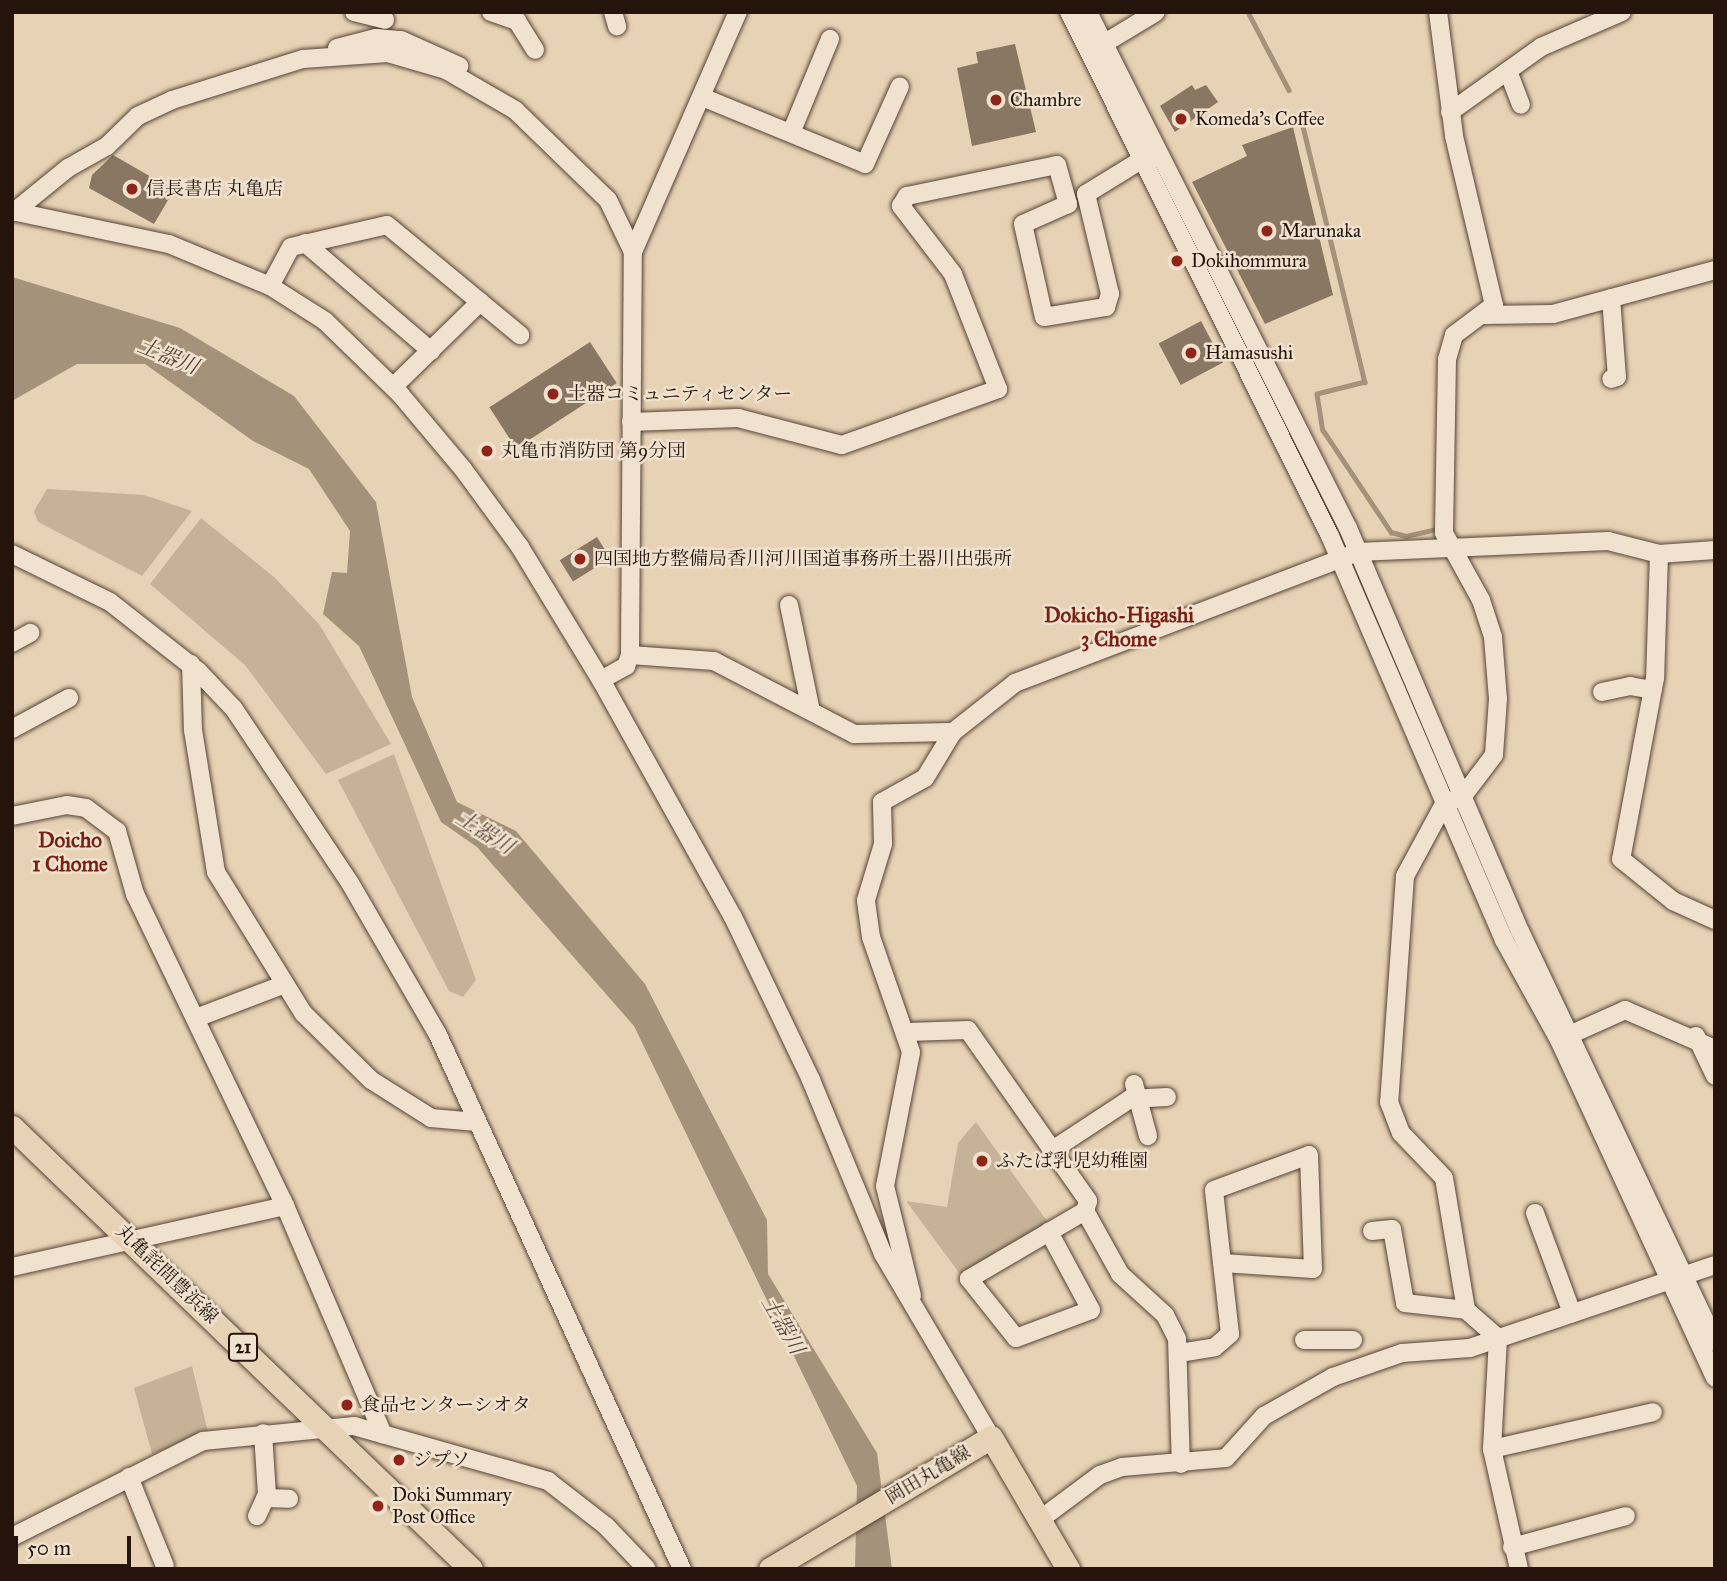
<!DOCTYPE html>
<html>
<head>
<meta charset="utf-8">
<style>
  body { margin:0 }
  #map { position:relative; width:1727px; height:1581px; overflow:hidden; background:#e8d2b5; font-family:"IM FELL Great Primer","Noto Serif JP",serif }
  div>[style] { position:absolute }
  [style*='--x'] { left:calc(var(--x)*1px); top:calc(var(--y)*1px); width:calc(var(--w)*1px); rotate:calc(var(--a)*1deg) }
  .green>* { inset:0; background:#c7b298 }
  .water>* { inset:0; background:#a6917b }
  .stream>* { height:4.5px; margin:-2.25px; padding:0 2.25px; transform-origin:2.25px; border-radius:2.25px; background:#a6917b }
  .building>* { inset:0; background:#8a7763; transform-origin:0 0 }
  .roads { filter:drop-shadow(0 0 2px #564436) drop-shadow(0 0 2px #564436) }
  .minor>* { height:18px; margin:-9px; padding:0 9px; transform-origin:9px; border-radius:9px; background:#f0e2cf }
  .major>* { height:23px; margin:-11.5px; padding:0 11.5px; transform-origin:11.5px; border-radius:11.5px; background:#e8d2b5 }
  .dots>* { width:19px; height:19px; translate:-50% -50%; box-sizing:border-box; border:4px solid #f0e2cf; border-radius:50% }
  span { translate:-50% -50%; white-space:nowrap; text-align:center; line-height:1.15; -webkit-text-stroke:5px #f0e2cf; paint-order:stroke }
  .shield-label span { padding:2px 5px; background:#f0e2cf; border:2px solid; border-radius:5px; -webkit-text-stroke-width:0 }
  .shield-label { font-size:18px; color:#25140b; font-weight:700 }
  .poi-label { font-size:19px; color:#25140b }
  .left { translate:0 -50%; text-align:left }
  .street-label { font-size:19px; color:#25140b }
  .water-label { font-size:21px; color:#594638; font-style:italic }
  .neighbourhood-label { font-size:21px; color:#7a1f14; font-weight:700 }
  .frame { position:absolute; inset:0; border:14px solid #25140b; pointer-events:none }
  .scale { position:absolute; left:14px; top:1536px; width:117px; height:32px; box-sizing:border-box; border:4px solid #25140b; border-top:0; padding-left:9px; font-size:21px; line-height:24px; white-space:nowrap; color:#25140b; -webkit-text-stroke:5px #f0e2cf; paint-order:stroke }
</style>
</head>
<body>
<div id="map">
  <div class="green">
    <div style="clip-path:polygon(47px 489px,144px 495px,192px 511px,142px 576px,38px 522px,34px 511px)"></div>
    <div style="clip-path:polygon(201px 518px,274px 577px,319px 624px,391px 744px,326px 774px,245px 665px,150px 584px)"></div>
    <div style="clip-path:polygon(394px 754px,476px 980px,463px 997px,449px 991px,338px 780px)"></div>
    <div style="clip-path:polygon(976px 1122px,1049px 1224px,960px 1274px,906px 1201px,947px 1207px,958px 1143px)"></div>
    <div style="clip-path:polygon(192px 1366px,208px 1432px,152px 1454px,134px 1388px)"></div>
  </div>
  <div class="water">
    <div style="clip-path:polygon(12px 277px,180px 328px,294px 396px,376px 502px,412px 697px,457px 802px,516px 831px,645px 984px,767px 1220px,768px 1274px,877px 1453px,892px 1569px,855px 1569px,857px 1486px,634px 1026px,477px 847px,441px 822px,359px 646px,323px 614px,332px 572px,347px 573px,350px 531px,309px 469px,253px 441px,145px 364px,77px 364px,12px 401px)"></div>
  </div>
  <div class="stream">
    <div style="--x:1248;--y:12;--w:88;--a:62.3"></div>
    <div style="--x:1300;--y:114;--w:276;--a:76.4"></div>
    <div style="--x:1365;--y:382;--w:49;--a:166"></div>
    <div style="--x:1317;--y:394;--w:36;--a:81"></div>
    <div style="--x:1323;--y:430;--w:123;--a:56.3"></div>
    <div style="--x:1391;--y:532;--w:16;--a:15"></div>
    <div style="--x:1406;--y:536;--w:28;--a:-13"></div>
  </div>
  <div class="building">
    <div style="clip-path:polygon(1015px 44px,1036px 132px,972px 146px,957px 68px,978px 63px,976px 52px)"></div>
    <div style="clip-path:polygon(1192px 85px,1195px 90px,1206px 85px,1218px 102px,1175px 132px,1160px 106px)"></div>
    <div style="clip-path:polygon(1293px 127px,1333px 295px,1265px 324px,1192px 182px,1247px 156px,1242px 145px)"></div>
    <div style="clip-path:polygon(113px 155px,174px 190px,154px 224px,89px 188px,92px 175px)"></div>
    <div style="left:1201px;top:321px;width:47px;height:48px;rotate:62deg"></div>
    <div style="left:590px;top:342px;width:49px;height:120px;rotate:57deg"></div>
    <div style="left:597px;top:537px;width:25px;height:44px;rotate:58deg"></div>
  </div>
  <div class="roads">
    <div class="minor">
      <div style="--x:354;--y:12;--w:32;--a:14"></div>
      <div style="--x:491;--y:12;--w:28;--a:19"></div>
      <div style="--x:517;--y:21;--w:34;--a:58"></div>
      <div style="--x:613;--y:12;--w:15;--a:74"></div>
      <div style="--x:1069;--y:12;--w:585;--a:63.52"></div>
      <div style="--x:1330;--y:536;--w:440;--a:66.7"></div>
      <div style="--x:1504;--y:940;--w:114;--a:61.2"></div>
      <div style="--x:1559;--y:1040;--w:372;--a:65.2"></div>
      <div style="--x:1088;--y:12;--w:578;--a:63.26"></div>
      <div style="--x:1348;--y:528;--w:438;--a:66.9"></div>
      <div style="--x:1520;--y:931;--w:455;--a:64.6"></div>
      <div style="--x:1438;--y:12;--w:125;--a:82.6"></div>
      <div style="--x:1454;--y:136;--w:174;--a:76.7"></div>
      <div style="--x:1494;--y:305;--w:50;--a:143.1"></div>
      <div style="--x:1454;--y:335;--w:25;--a:106"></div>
      <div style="--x:1447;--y:359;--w:174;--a:91"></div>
      <div style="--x:1444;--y:533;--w:77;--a:61.1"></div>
      <div style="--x:1481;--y:600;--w:39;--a:72"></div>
      <div style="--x:1493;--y:637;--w:62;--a:85.4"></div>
      <div style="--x:1498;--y:699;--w:56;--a:94.1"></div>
      <div style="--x:1494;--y:755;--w:51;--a:127.1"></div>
      <div style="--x:1463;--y:796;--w:21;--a:157"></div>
      <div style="--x:1444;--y:804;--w:82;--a:118.4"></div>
      <div style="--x:1405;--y:876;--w:227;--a:94"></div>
      <div style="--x:1389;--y:1102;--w:33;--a:69"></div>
      <div style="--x:1401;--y:1133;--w:62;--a:46.3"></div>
      <div style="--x:1444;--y:1178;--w:134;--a:80.5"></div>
      <div style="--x:1466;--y:1310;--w:43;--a:41.2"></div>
      <div style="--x:337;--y:48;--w:40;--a:-14.4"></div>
      <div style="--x:376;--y:38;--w:25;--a:5"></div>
      <div style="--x:401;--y:40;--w:64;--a:24.1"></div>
      <div style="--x:1095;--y:49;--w:71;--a:-31.2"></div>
      <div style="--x:1508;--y:71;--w:36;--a:69"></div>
      <div style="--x:702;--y:97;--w:176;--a:22.3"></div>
      <div style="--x:865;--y:164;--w:85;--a:-65.8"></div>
      <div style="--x:1450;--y:112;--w:112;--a:-35.5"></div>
      <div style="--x:1541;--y:47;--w:88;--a:-23.4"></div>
      <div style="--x:791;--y:133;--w:102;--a:-67.5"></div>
      <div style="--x:12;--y:211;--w:160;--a:11.9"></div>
      <div style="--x:169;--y:244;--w:109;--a:22.6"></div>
      <div style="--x:270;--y:286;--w:65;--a:32.5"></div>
      <div style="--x:325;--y:321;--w:105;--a:44.2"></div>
      <div style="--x:400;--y:394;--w:98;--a:50"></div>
      <div style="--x:463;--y:469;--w:97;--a:53.8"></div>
      <div style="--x:520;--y:547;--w:156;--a:58.7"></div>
      <div style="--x:601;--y:680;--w:271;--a:60.9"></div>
      <div style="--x:733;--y:917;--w:181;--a:64.4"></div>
      <div style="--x:811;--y:1080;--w:188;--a:67.5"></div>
      <div style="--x:883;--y:1254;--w:212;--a:59.5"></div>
      <div style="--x:14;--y:212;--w:70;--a:-39.2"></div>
      <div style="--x:68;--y:168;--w:45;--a:-29.4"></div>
      <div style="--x:107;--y:146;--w:43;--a:-44.1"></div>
      <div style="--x:138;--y:116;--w:38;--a:-25"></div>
      <div style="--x:172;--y:100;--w:137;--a:-17.4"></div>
      <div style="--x:303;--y:59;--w:85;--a:-4"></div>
      <div style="--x:388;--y:53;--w:60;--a:16.3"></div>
      <div style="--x:446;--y:70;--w:80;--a:30.1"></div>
      <div style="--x:515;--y:110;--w:129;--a:44.1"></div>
      <div style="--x:608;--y:200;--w:58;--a:64.3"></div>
      <div style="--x:305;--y:243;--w:166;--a:40.6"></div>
      <div style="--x:270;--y:286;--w:44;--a:-61.7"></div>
      <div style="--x:291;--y:247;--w:98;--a:-12.9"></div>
      <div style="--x:387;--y:225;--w:173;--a:39.6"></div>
      <div style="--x:1611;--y:298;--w:79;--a:85.7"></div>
      <div style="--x:1617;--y:377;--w:6;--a:162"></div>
      <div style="--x:1484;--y:315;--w:69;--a:-0.8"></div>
      <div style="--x:1553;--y:314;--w:168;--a:-15.2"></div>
      <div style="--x:393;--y:387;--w:122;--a:-44.3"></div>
      <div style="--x:631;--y:422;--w:107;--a:-2.1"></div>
      <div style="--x:738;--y:418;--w:107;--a:14.6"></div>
      <div style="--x:842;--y:445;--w:166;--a:-19.7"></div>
      <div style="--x:998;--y:389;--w:123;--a:-111.4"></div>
      <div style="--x:953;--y:274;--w:86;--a:-127.4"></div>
      <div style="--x:901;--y:206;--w:12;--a:-59"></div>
      <div style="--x:907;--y:196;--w:153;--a:-11.7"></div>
      <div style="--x:1057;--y:165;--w:41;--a:74.2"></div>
      <div style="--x:1068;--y:204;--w:49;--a:156"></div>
      <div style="--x:1023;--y:224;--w:95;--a:77.3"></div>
      <div style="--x:1044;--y:317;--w:63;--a:-9.2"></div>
      <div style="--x:1106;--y:307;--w:14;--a:-73"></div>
      <div style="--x:1110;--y:294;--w:103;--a:-103.5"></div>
      <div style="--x:1086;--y:194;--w:76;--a:-31.6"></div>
      <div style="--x:12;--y:554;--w:109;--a:26.1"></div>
      <div style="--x:110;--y:602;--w:112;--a:38.1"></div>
      <div style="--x:198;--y:671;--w:52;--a:46.5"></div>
      <div style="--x:234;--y:709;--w:209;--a:56.3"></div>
      <div style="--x:350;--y:883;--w:176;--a:59.9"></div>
      <div style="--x:438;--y:1035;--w:587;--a:65.44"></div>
      <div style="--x:1659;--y:554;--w:124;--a:91.8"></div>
      <div style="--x:1655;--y:678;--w:184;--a:100.6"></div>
      <div style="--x:1621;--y:859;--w:67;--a:38.9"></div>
      <div style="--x:1673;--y:901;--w:46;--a:24.3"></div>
      <div style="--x:789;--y:605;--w:108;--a:78.3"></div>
      <div style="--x:12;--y:643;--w:21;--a:-29"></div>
      <div style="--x:630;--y:655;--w:84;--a:4.1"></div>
      <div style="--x:714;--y:661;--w:158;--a:27.5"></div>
      <div style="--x:854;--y:734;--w:99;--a:-1.2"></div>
      <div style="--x:191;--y:664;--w:66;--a:88.3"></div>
      <div style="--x:193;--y:730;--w:144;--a:80.8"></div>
      <div style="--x:216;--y:872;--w:166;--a:58.3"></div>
      <div style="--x:303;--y:1013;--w:95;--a:44.6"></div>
      <div style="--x:371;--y:1080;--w:71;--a:32.3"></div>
      <div style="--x:431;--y:1118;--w:46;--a:5"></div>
      <div style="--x:601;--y:680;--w:29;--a:-29"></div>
      <div style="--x:626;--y:666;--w:12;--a:-70"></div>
      <div style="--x:630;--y:655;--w:403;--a:-89.6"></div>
      <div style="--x:633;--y:252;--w:262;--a:-66.4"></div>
      <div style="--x:1602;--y:692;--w:29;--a:-12"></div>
      <div style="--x:1630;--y:686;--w:23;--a:10"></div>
      <div style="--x:12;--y:729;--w:65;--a:-28.5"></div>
      <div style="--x:12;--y:816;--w:56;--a:-11.3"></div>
      <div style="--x:67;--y:805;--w:19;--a:9"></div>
      <div style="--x:86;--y:808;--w:39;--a:37"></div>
      <div style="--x:117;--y:831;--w:66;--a:74.1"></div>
      <div style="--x:135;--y:894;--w:341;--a:64.3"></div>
      <div style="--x:283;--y:1201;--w:254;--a:66.8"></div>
      <div style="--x:196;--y:1018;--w:95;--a:-20.9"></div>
      <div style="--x:908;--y:1032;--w:60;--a:-1.9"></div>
      <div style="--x:968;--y:1030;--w:209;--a:54.9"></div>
      <div style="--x:1088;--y:1201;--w:10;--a:107"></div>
      <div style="--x:1085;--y:1211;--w:42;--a:149.7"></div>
      <div style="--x:1049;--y:1232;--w:93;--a:149.6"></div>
      <div style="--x:969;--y:1279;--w:75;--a:51.5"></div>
      <div style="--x:1016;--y:1338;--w:80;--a:-20.5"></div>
      <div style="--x:1091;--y:1310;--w:89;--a:-118.3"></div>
      <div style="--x:1696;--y:1036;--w:44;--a:64.6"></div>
      <div style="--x:1565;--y:1037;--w:66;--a:-24.2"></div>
      <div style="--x:1625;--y:1010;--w:98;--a:23.4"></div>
      <div style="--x:1134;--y:1084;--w:54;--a:74.9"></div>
      <div style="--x:1054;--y:1149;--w:91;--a:-33.3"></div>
      <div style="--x:1130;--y:1099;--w:37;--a:-3"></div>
      <div style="--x:1085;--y:1211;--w:72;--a:60.9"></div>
      <div style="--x:1120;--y:1274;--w:61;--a:42.3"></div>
      <div style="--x:1165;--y:1315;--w:27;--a:63"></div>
      <div style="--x:1177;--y:1339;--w:125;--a:88.2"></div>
      <div style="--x:1535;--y:1213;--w:107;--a:69.7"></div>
      <div style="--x:1372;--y:1231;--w:20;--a:-6"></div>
      <div style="--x:1392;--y:1229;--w:75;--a:80"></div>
      <div style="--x:1405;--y:1303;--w:61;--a:6.5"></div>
      <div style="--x:12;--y:1267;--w:280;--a:-12.6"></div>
      <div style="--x:912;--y:1296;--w:113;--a:-103.8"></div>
      <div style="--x:885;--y:1186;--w:136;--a:-79"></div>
      <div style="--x:911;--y:1052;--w:122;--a:-109.2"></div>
      <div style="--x:871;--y:937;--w:37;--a:-98"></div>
      <div style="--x:866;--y:900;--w:59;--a:-73.1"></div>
      <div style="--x:883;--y:844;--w:42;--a:-91.4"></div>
      <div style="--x:882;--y:802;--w:49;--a:-29.2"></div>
      <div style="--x:925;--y:778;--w:54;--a:-58.7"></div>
      <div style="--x:953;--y:732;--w:79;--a:-38.3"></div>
      <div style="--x:1015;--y:683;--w:367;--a:-20.9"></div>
      <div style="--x:1358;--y:552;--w:250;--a:-2.5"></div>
      <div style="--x:1608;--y:541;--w:53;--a:14.3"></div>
      <div style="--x:1659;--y:554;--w:56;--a:-4.1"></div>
      <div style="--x:1498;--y:1338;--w:111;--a:93.1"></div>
      <div style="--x:1492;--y:1449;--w:123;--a:77.3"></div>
      <div style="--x:1304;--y:1340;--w:49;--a:0"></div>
      <div style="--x:1179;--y:1353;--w:36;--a:-9"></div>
      <div style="--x:1215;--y:1347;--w:20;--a:-41"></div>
      <div style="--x:1230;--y:1334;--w:71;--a:-96.4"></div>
      <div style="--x:1222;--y:1263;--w:73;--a:-96.3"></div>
      <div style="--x:1214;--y:1190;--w:101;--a:-20.2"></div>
      <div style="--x:1309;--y:1155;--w:114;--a:88"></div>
      <div style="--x:1313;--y:1269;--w:91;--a:-176.2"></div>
      <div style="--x:1492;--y:1449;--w:165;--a:-12.9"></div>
      <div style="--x:129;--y:1477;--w:96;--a:68"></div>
      <div style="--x:265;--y:1498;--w:24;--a:2"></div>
      <div style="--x:257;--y:1516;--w:23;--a:-65"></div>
      <div style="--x:267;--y:1495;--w:62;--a:-93.7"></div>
      <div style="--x:1038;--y:1521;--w:77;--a:-36.6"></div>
      <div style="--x:1100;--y:1475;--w:23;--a:-20"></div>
      <div style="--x:1122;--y:1467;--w:104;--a:-4.9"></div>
      <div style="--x:1226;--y:1458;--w:57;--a:-47.9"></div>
      <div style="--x:1264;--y:1416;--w:79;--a:-29.5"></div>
      <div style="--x:1333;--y:1377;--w:73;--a:-19.2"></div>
      <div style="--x:1402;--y:1353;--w:68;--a:-4.2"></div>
      <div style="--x:1470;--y:1348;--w:259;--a:-18.7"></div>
      <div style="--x:12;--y:1537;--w:214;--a:-26.7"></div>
      <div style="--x:203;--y:1441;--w:152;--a:-5.7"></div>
      <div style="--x:354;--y:1426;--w:202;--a:15.8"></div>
      <div style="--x:548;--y:1481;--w:73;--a:37.8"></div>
      <div style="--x:606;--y:1526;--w:59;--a:46.4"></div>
      <div style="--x:1512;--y:1547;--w:118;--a:-15.2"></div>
    </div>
    <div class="major">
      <div style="--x:12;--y:1127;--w:637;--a:43.92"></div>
      <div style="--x:770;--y:1569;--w:257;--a:-30.8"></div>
      <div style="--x:991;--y:1437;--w:153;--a:59.7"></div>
    </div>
  </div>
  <div class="dots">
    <div style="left:996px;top:100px;background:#8f2418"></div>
    <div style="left:1181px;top:119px;background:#8f2418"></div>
    <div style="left:132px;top:189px;background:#8f2418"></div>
    <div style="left:1267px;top:231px;background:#8f2418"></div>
    <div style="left:1177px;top:261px;background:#8f2418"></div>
    <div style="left:1191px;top:353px;background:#8f2418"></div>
    <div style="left:553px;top:394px;background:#8f2418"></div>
    <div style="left:487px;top:451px;background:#8f2418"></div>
    <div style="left:580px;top:559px;background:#8f2418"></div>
    <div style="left:982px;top:1161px;background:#8f2418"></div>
    <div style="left:347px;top:1405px;background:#8f2418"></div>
    <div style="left:399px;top:1460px;background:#8f2418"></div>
    <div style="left:378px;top:1506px;background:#8f2418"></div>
  </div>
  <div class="shield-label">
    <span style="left:243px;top:1347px">21</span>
  </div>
  <div class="poi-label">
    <span class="left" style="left:1010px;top:100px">Chambre</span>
    <span class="left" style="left:1195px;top:119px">Komeda's Coffee</span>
    <span class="left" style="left:146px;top:189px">信長書店 丸亀店</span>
    <span class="left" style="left:1281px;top:231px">Marunaka</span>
    <span class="left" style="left:1191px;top:261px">Dokihommura</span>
    <span class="left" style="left:1205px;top:353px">Hamasushi</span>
    <span class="left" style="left:567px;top:394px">土器コミュニティセンター</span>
    <span class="left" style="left:501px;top:451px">丸亀市消防団 第9分団</span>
    <span class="left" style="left:594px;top:559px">四国地方整備局香川河川国道事務所土器川出張所</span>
    <span class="left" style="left:996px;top:1161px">ふたば乳児幼稚園</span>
    <span class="left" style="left:361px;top:1405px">食品センターシオタ</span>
    <span class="left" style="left:413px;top:1460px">ジプソ</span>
    <span class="left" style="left:392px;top:1506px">Doki Summary<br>Post Office</span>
  </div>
  <div class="street-label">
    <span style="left:167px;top:1274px;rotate:44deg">丸亀詫間豊浜線</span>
    <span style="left:928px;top:1475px;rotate:-31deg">岡田丸亀線</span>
  </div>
  <div class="water-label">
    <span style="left:168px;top:356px;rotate:22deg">土器川</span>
    <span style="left:485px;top:832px;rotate:32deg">土器川</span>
    <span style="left:783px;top:1325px;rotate:60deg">土器川</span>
  </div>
  <div class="neighbourhood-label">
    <span style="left:1119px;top:627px">Dokicho-Higashi<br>3 Chome</span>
    <span style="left:70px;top:852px">Doicho<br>1 Chome</span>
  </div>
  <div class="frame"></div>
  <div class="scale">50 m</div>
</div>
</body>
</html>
